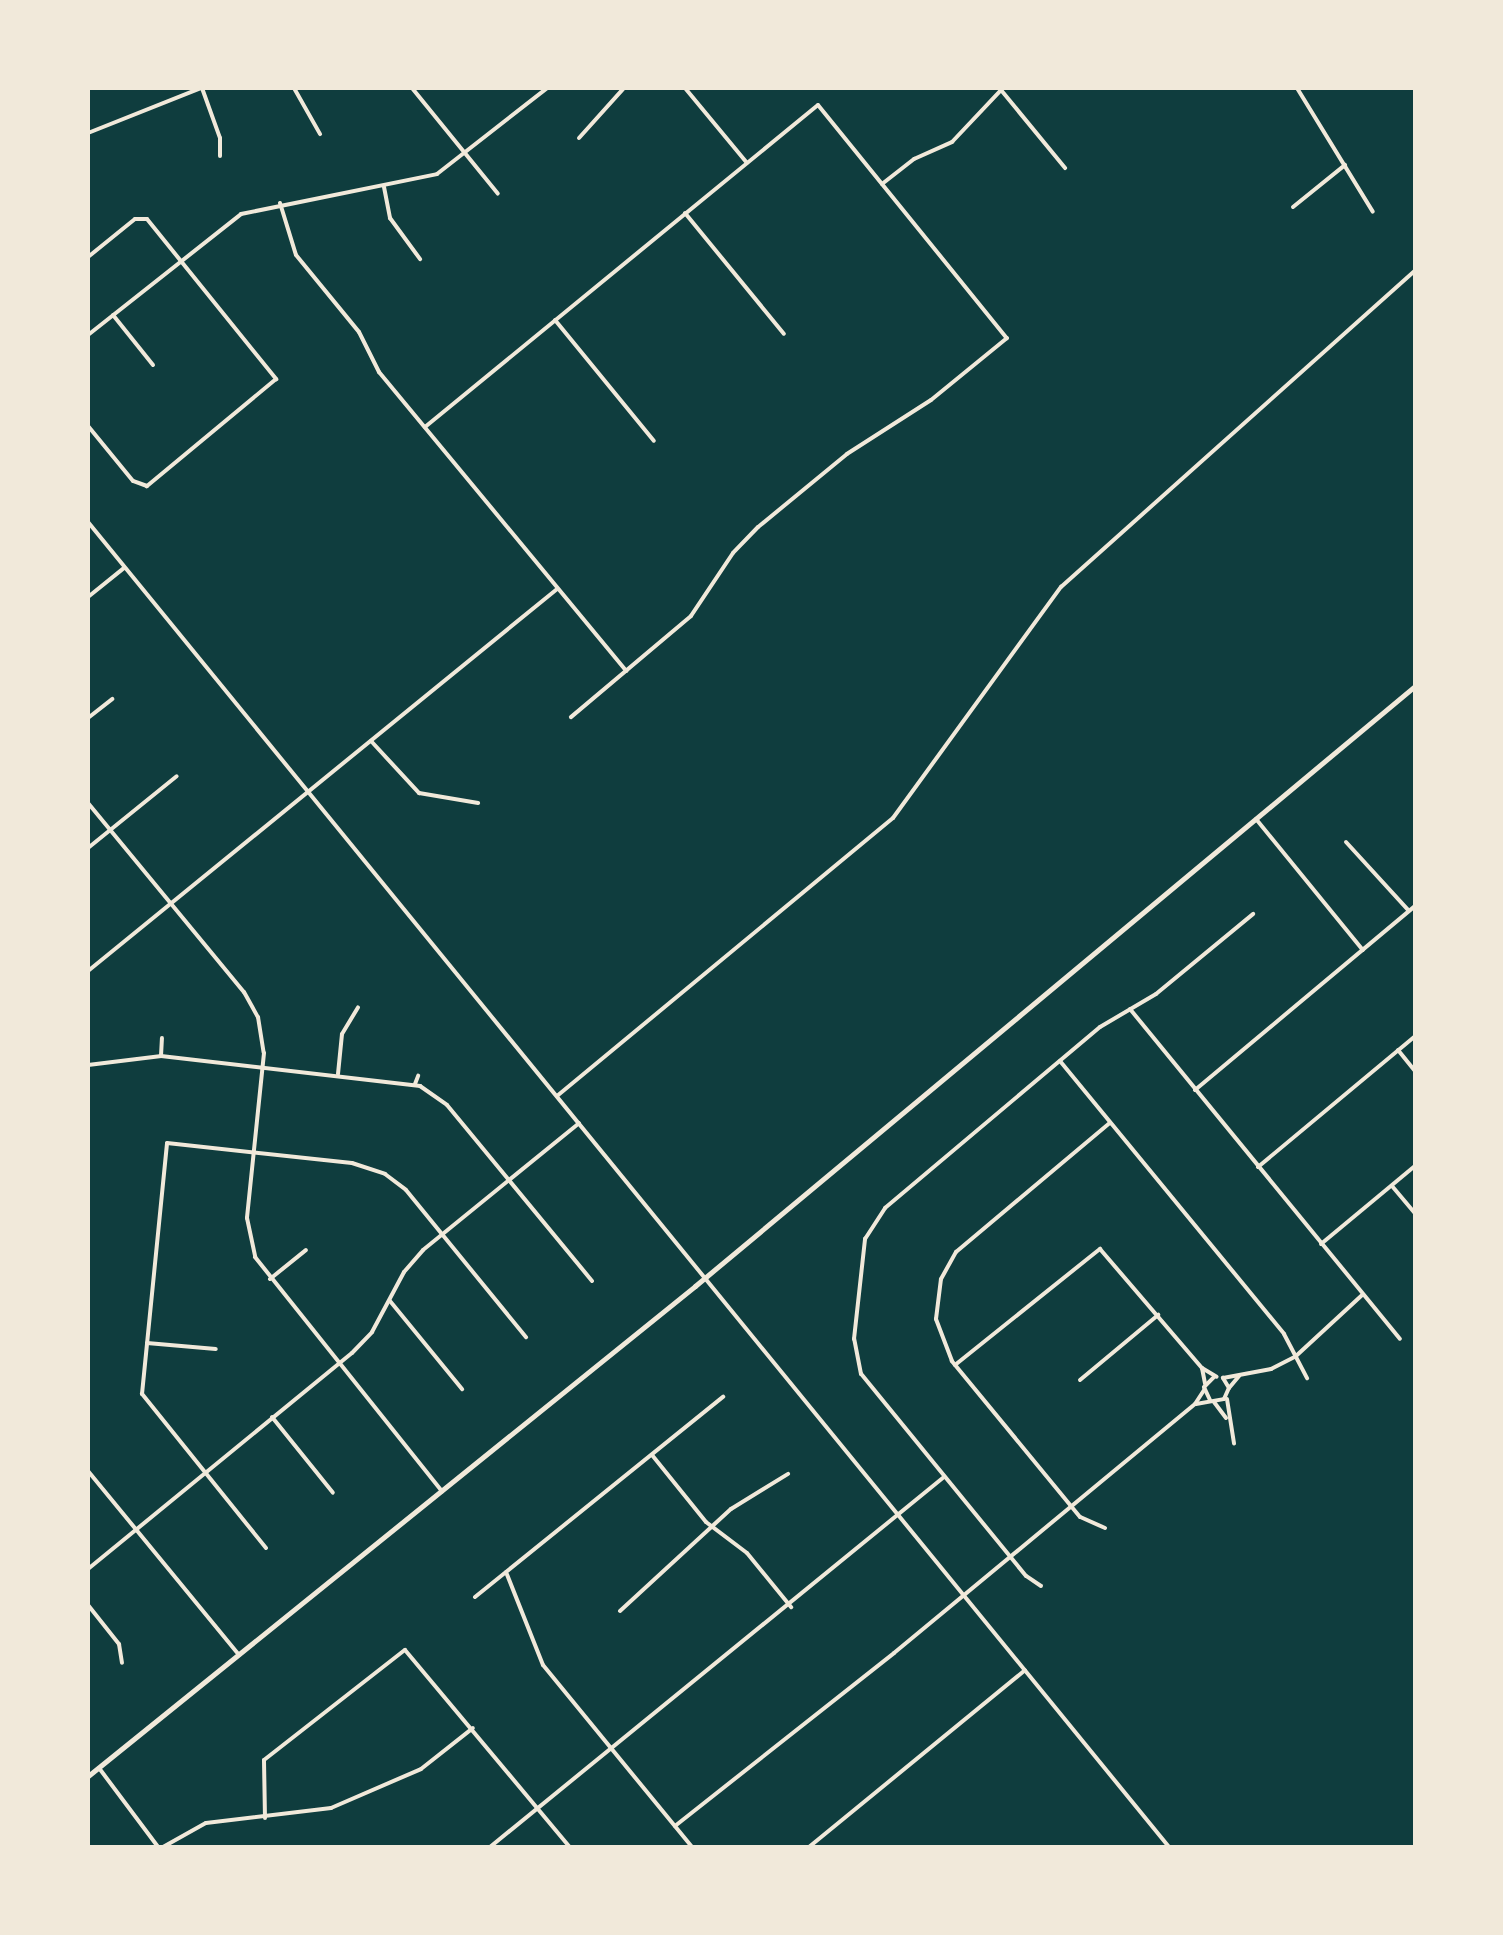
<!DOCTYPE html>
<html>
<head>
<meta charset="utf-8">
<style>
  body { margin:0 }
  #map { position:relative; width:1503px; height:1935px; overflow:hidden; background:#0f3d3e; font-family:Mulish,sans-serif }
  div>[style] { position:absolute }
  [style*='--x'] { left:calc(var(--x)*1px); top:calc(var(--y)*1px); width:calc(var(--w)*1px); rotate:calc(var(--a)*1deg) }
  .minor>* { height:4px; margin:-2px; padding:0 2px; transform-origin:2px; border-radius:2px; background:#f1e9da }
  .tertiary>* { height:4px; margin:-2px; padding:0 2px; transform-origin:2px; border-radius:2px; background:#f1e9da }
  .secondary>* { height:5px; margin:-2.5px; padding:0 2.5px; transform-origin:2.5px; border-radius:2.5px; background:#f1e9da }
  span { translate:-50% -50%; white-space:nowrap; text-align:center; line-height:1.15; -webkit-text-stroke:6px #f1e9da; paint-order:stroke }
  .frame { position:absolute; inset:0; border:90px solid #f1e9da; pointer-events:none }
</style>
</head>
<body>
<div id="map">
  <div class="minor">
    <div style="--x:202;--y:88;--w:53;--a:70.2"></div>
    <div style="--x:220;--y:138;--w:18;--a:90"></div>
    <div style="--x:294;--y:88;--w:53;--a:60.5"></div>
    <div style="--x:412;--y:88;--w:136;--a:50.9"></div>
    <div style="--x:685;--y:88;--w:97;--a:50.4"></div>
    <div style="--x:1297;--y:88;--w:145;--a:58.5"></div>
    <div style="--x:1001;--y:90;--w:101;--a:50.6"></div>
    <div style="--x:88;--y:133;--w:122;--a:-21.7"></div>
    <div style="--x:579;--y:138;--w:67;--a:-48"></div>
    <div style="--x:882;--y:184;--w:41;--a:-38"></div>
    <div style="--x:914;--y:159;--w:42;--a:-24.1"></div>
    <div style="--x:952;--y:142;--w:74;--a:-46.6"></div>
    <div style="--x:384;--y:187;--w:32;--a:79"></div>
    <div style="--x:390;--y:218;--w:51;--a:53.8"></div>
    <div style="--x:280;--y:203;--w:54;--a:72.9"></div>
    <div style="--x:296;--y:255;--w:99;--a:50.7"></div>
    <div style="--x:359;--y:332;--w:45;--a:63.4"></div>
    <div style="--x:379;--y:372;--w:388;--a:50.4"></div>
    <div style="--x:1293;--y:207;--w:67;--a:-38.9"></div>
    <div style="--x:685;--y:213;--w:156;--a:50.7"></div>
    <div style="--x:88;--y:257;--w:60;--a:-39"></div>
    <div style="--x:135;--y:219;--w:12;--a:0"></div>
    <div style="--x:147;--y:219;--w:206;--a:51.1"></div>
    <div style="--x:276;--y:379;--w:168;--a:140.3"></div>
    <div style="--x:147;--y:486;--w:15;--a:-160"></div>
    <div style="--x:133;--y:481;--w:71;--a:-129.3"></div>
    <div style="--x:113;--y:315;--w:64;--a:51.3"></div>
    <div style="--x:555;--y:320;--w:156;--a:50.7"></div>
    <div style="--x:425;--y:427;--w:508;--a:-39.33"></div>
    <div style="--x:818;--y:105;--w:300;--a:51"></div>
    <div style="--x:1007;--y:338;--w:98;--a:140.8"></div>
    <div style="--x:931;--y:400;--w:100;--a:147.3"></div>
    <div style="--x:847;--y:454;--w:115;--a:140.6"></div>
    <div style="--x:758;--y:527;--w:36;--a:134"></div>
    <div style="--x:733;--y:553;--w:76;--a:123.7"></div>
    <div style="--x:691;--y:616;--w:157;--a:139.9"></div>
    <div style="--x:88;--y:597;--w:46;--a:-38.9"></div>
    <div style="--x:88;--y:718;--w:31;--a:-38"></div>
    <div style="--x:371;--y:741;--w:71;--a:47.3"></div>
    <div style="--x:419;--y:793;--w:60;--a:9.6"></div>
    <div style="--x:88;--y:803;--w:245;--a:50.5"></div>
    <div style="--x:244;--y:992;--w:29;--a:61"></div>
    <div style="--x:258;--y:1017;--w:36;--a:81"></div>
    <div style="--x:264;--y:1053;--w:166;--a:95.9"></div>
    <div style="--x:247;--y:1218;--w:40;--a:78"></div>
    <div style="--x:255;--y:1257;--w:300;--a:51.4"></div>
    <div style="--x:1256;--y:819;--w:169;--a:50.8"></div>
    <div style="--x:1346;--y:842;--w:93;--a:47.6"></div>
    <div style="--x:88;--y:848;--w:114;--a:-39"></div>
    <div style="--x:88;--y:971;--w:605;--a:-39.16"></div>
    <div style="--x:1130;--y:1009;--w:426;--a:50.7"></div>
    <div style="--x:1398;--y:1050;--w:27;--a:51"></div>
    <div style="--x:161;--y:1056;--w:18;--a:-87"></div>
    <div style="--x:1060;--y:1061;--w:353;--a:50.6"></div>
    <div style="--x:1284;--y:1334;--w:50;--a:62.4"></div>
    <div style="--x:88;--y:1065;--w:74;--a:-7"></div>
    <div style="--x:161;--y:1056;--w:261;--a:6.6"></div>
    <div style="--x:420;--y:1086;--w:33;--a:35"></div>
    <div style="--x:447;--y:1105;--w:228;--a:50.5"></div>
    <div style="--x:338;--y:1074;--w:40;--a:-84.3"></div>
    <div style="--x:342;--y:1034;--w:31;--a:-59"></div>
    <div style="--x:415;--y:1084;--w:9;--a:-69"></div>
    <div style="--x:1195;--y:1090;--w:287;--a:-39.9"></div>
    <div style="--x:557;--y:1096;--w:436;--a:-39.6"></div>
    <div style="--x:893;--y:818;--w:286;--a:-54"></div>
    <div style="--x:1061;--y:587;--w:475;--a:-41.8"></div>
    <div style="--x:1258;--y:1167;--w:204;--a:-39.8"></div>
    <div style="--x:1392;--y:1186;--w:35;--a:50"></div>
    <div style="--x:1321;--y:1244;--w:122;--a:-39.7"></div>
    <div style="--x:270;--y:1279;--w:46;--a:-38.9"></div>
    <div style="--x:390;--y:1301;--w:114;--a:50.7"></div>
    <div style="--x:147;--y:1343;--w:69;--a:5"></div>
    <div style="--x:955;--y:1365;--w:186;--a:-38.7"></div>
    <div style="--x:1100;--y:1249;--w:157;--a:49.4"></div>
    <div style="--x:1202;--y:1368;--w:17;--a:31"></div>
    <div style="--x:1202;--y:1368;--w:16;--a:79"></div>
    <div style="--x:1223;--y:1378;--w:49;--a:-10.6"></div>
    <div style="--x:1271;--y:1369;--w:28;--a:-27"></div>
    <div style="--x:1296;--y:1356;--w:90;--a:-42.7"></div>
    <div style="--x:1080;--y:1380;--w:102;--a:-39.8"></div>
    <div style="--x:1229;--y:1388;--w:16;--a:-50"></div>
    <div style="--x:1227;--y:1399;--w:45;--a:81"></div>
    <div style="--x:1210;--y:1400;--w:14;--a:-115"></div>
    <div style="--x:1204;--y:1387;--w:14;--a:-45"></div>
    <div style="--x:1214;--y:1402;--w:20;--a:53"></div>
    <div style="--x:1196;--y:1404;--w:28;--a:-10"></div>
    <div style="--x:1224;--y:1399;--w:12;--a:-66"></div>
    <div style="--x:1229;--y:1388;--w:12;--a:-121"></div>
    <div style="--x:272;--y:1417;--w:97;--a:51.2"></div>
    <div style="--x:652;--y:1455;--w:86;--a:51.1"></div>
    <div style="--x:706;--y:1522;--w:51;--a:37.1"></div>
    <div style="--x:747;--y:1553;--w:70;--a:50.8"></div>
    <div style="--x:88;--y:1471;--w:238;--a:50.6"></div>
    <div style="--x:1105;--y:1528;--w:27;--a:-156"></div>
    <div style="--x:1080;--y:1517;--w:202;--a:-129.4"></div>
    <div style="--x:952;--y:1361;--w:45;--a:-110.9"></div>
    <div style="--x:936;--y:1319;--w:40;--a:-82.9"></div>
    <div style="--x:941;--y:1279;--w:31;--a:-61"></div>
    <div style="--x:956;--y:1252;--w:201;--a:-40"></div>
    <div style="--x:266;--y:1548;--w:198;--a:-128.8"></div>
    <div style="--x:142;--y:1394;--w:252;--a:-84.3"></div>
    <div style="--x:167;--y:1143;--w:186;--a:6.2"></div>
    <div style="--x:352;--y:1163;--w:35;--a:18"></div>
    <div style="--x:385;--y:1174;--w:26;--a:37"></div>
    <div style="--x:406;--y:1190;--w:190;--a:50.8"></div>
    <div style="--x:88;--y:1569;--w:341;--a:-39.3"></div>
    <div style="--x:352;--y:1353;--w:29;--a:-46"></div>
    <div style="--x:372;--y:1332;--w:68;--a:-61.9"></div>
    <div style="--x:404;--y:1272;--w:29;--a:-49"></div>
    <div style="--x:423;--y:1250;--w:201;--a:-39.1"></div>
    <div style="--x:506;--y:1572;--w:100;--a:68.3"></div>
    <div style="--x:543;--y:1665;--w:235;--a:50.7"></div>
    <div style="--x:1041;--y:1586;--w:18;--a:-146"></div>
    <div style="--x:1026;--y:1576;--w:261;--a:-129.2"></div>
    <div style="--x:861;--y:1374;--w:36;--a:-101"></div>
    <div style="--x:854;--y:1339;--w:101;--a:-83.7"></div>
    <div style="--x:865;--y:1239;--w:37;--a:-57"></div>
    <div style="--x:885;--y:1208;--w:281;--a:-40.1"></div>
    <div style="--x:1100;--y:1027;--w:65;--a:-30.5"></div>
    <div style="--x:1156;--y:994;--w:126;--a:-39.5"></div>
    <div style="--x:475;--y:1597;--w:319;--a:-38.9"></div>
    <div style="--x:88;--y:1605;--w:50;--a:51.5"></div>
    <div style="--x:119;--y:1644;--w:19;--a:81"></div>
    <div style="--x:620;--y:1611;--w:151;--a:-42.6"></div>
    <div style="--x:731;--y:1509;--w:67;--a:-31.6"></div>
    <div style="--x:99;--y:1768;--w:99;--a:53.2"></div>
    <div style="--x:265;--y:1818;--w:58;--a:-91"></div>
    <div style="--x:264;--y:1760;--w:179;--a:-38"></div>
    <div style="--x:405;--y:1650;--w:257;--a:50.1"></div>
    <div style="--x:675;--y:1826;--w:279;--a:-38.3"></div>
    <div style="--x:894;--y:1653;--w:391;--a:-39.6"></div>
    <div style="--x:1195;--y:1404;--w:17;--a:-57"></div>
    <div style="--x:163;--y:1847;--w:49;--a:-29.2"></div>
    <div style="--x:206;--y:1823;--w:126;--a:-6.8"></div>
    <div style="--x:331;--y:1808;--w:98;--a:-23.4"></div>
    <div style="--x:421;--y:1769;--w:66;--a:-38.3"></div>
    <div style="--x:490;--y:1847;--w:586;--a:-39.18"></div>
    <div style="--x:809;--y:1847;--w:279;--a:-39.3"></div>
  </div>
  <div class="tertiary">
    <div style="--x:88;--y:335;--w:195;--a:-38.3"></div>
    <div style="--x:241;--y:214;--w:200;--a:-11.5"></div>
    <div style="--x:437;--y:174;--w:140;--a:-38"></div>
    <div style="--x:88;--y:522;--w:1710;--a:50.79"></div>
  </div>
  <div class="secondary">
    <div style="--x:88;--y:1776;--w:780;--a:-38.91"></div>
    <div style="--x:695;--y:1286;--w:937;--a:-39.81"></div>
  </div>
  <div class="frame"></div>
</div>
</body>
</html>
